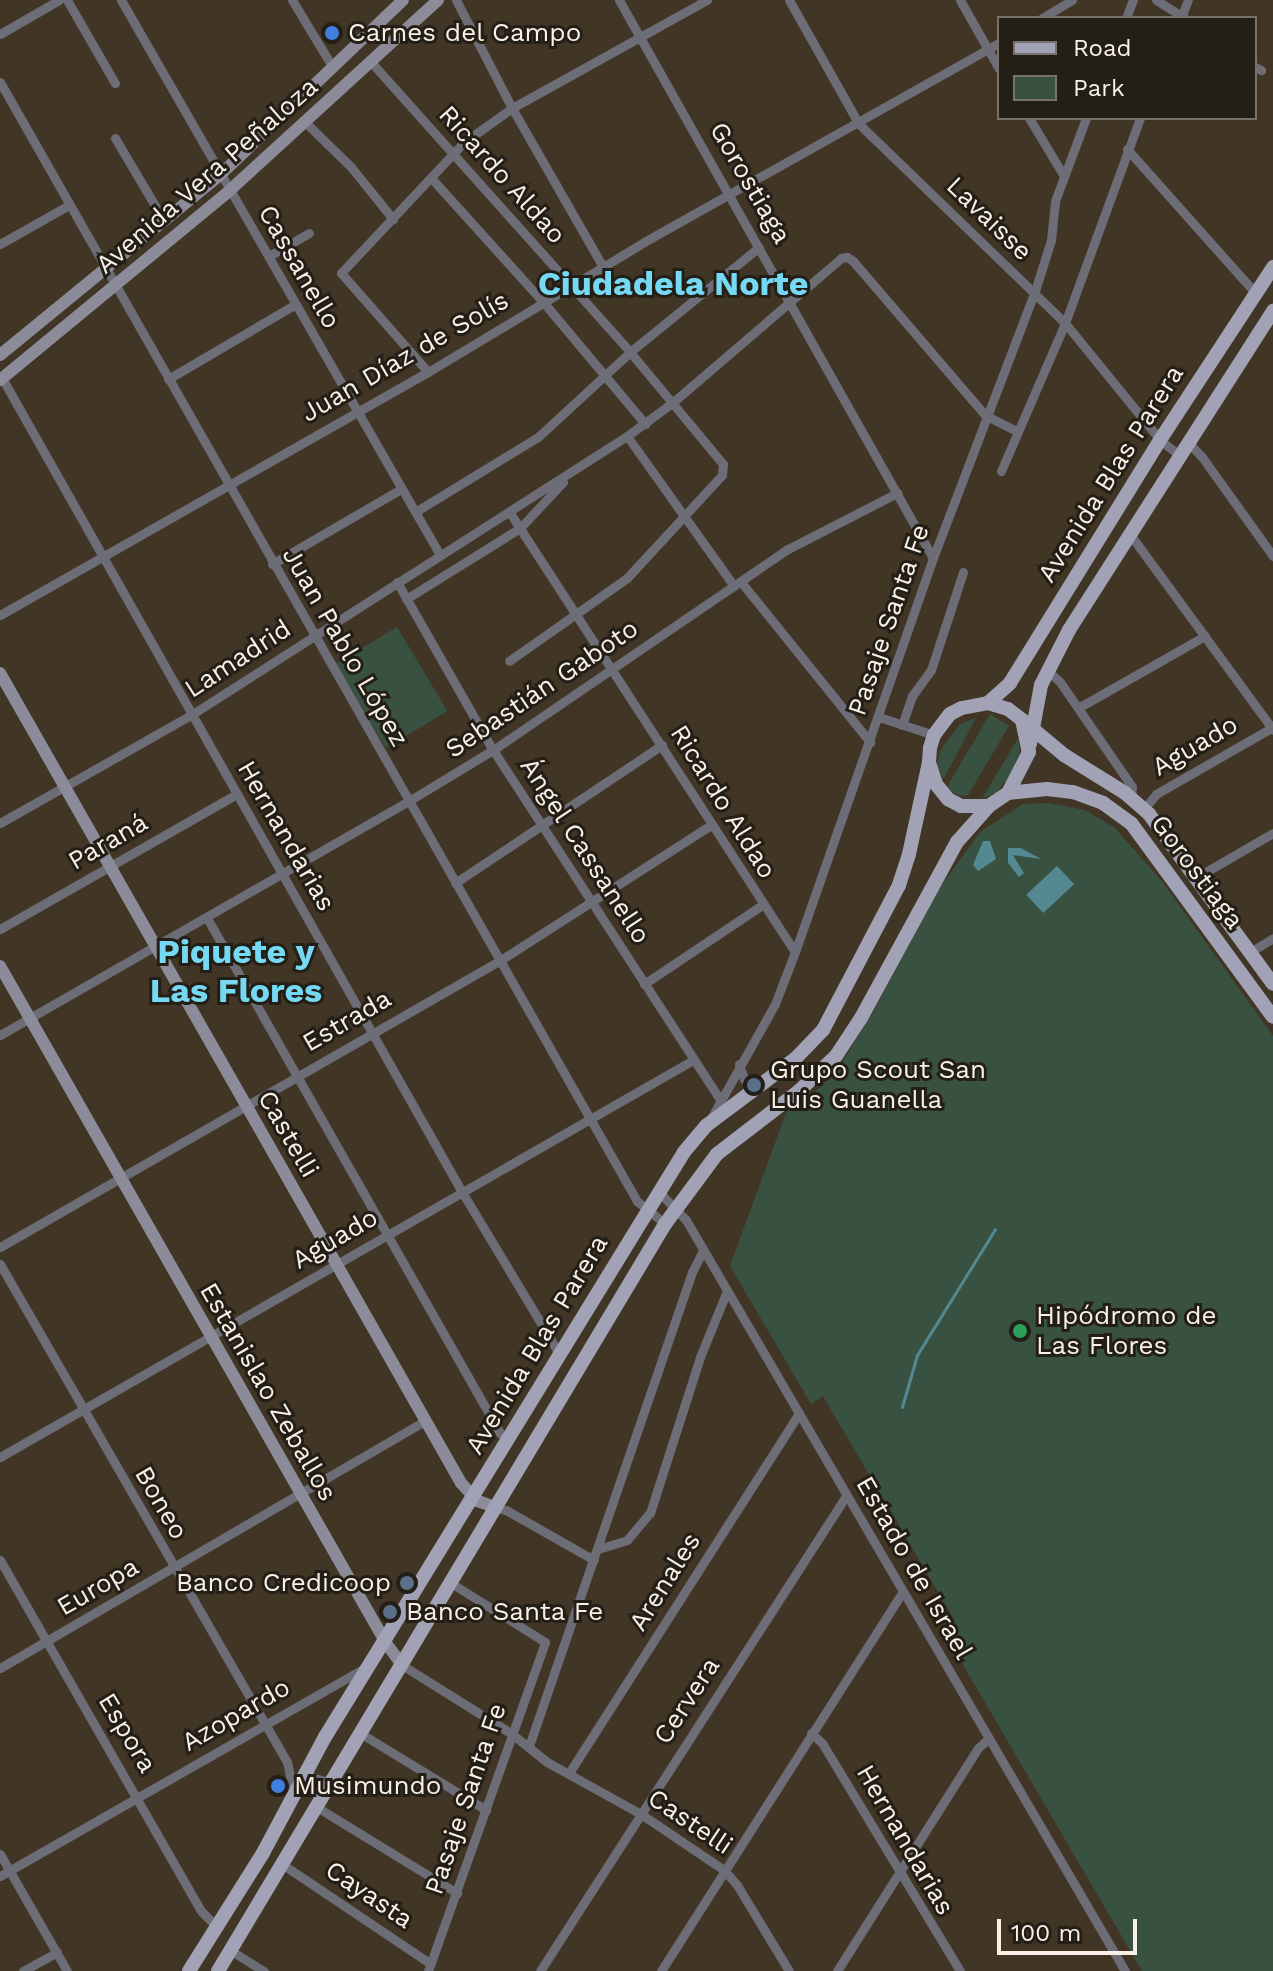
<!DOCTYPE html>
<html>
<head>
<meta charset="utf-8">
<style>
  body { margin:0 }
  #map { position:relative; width:1273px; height:1971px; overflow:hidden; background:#413525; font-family:"Work Sans",sans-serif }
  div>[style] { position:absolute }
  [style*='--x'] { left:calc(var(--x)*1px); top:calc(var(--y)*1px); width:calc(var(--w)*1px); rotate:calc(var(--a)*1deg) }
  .green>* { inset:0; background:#395140; transform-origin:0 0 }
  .water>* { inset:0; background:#558991; transform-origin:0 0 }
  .stream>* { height:3px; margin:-1.5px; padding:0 1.5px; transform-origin:1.5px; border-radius:1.5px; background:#558991 }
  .minor>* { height:9px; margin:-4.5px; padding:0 4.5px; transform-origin:4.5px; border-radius:4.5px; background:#6d6d77 }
  .secondary>* { height:12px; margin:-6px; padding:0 6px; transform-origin:6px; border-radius:6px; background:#8b8b9a }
  .primary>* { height:14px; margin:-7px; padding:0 7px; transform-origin:7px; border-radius:7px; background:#a1a2b5 }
  .dots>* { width:22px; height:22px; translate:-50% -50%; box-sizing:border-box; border:4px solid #231e16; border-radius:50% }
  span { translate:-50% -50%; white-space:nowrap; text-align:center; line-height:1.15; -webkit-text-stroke:6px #231e16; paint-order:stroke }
  .poi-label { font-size:26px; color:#f9f1e7 }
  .left { translate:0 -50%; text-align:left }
  .right { translate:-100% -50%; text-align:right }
  .street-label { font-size:26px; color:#f9f1e7 }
  .district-label { font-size:34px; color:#76d9f3; font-weight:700 }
  .legend { position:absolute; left:997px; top:16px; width:260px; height:104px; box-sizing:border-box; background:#231e16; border:2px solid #79726a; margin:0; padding:10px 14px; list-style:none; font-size:24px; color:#f9f1e7 }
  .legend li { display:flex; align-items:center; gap:16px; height:40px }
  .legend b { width:40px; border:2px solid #79726a }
  .scale { position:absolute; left:997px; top:1919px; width:140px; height:36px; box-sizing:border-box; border:4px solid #f9f1e7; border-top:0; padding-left:10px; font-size:24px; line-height:28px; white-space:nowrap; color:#f9f1e7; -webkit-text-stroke:6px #231e16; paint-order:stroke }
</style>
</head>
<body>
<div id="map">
  <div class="green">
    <div style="left:397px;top:627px;width:98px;height:72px;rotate:59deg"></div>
    <div style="clip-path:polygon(990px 714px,1009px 726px,968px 795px,960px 796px,949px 790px,948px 785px)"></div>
    <div style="clip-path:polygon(976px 718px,943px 780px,937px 764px,941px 749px,960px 724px)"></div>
    <div style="clip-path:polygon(1018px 738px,1020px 752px,1010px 776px,996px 793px,982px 799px)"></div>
    <div style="clip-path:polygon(1049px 803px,1085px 810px,1115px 828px,1161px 880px,1273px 1036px,1273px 1971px,1142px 1971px,942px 1629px,955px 1621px,823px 1396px,811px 1404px,730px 1266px,786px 1113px,820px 1088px,841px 1064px,875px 1009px,935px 894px,980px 832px,1023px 804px)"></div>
  </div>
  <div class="water">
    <div style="clip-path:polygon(983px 841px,990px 841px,996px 859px,978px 871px,973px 865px)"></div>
    <div style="clip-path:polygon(1008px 848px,1021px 848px,1041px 859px,1013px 855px,1024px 873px,1019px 877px,1008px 863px)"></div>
    <div style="left:1057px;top:866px;width:25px;height:42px;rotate:47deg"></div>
  </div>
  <div class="stream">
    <div style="--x:902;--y:1407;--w:54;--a:-73.9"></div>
    <div style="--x:917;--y:1355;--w:148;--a:-58.2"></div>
  </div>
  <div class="minor">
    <div style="--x:67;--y:0;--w:96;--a:60"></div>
    <div style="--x:121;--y:0;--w:640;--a:60.11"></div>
    <div style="--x:292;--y:0;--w:77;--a:58.8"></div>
    <div style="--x:456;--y:0;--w:122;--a:62.6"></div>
    <div style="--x:512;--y:108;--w:183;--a:60.2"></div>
    <div style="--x:619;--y:0;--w:640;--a:60.63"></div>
    <div style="--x:789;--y:0;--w:142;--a:60.6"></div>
    <div style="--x:859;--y:124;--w:286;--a:44"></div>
    <div style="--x:1065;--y:323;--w:151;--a:50.9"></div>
    <div style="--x:1160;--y:440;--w:24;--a:38"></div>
    <div style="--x:960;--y:0;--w:79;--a:60.5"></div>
    <div style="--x:1156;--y:0;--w:34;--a:32"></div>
    <div style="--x:1042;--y:18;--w:35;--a:-31"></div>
    <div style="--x:1126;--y:18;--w:19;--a:-69"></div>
    <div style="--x:1181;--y:18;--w:19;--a:-69"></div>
    <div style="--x:0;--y:34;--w:68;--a:-30"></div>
    <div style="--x:371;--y:62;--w:389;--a:48.2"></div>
    <div style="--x:630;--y:352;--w:146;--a:50.3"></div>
    <div style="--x:723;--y:464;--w:11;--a:95"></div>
    <div style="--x:722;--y:475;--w:140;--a:132.7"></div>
    <div style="--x:627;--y:578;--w:144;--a:144.9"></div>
    <div style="--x:1255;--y:67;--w:7;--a:27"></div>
    <div style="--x:0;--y:82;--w:1288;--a:60.35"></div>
    <div style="--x:637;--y:1201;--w:36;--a:39"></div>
    <div style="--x:1029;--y:118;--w:68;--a:58.9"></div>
    <div style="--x:306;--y:123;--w:63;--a:44.4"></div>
    <div style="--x:351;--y:167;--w:67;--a:51.1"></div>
    <div style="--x:115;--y:138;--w:96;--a:59.4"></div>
    <div style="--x:1127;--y:149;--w:194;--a:48.3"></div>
    <div style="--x:432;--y:179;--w:167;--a:47.9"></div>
    <div style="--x:544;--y:303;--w:158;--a:50.1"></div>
    <div style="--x:0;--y:244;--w:79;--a:-29.5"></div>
    <div style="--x:269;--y:256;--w:46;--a:-29.9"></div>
    <div style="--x:428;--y:372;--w:132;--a:-131.3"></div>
    <div style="--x:341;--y:273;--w:178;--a:-46.8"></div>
    <div style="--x:463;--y:143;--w:60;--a:-35.5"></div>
    <div style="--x:512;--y:108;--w:223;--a:-29"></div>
    <div style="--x:2;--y:378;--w:935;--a:60.53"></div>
    <div style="--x:462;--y:1192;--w:190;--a:59"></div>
    <div style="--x:168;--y:379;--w:148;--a:-30.4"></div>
    <div style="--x:627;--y:436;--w:184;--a:54.5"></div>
    <div style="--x:1188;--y:442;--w:21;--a:47"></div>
    <div style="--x:1202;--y:457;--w:122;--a:54.4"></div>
    <div style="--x:1001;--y:471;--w:161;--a:-66.6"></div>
    <div style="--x:1065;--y:323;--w:218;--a:-69.9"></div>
    <div style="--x:415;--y:512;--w:144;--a:-31.4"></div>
    <div style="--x:538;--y:437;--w:125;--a:-42.7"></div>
    <div style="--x:630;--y:352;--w:166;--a:-39.1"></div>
    <div style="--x:510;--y:513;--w:523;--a:57.01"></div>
    <div style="--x:1129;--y:533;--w:244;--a:53.8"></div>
    <div style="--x:272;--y:564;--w:149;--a:-30.2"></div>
    <div style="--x:397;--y:582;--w:193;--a:60.3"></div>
    <div style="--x:493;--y:750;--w:415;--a:57"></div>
    <div style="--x:741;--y:582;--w:206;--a:51.1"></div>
    <div style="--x:406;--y:599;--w:134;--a:-31.9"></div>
    <div style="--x:520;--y:528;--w:63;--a:-46.9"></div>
    <div style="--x:0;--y:615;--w:492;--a:-29.6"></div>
    <div style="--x:428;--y:372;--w:252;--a:-31"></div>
    <div style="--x:644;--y:242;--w:407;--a:-29.3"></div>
    <div style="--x:1047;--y:670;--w:18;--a:43"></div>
    <div style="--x:1060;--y:682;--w:113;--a:55.5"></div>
    <div style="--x:1124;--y:775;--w:14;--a:56"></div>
    <div style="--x:1132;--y:787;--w:11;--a:95"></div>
    <div style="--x:1078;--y:708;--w:146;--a:-29.6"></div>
    <div style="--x:879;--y:717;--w:58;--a:18.1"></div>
    <div style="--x:902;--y:725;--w:31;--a:-71"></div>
    <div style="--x:912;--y:696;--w:32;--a:-54"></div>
    <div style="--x:931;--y:670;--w:103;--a:-71.9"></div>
    <div style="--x:1144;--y:809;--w:19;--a:-51"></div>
    <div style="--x:1156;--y:794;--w:135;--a:-29.8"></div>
    <div style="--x:0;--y:823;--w:219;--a:-29.5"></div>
    <div style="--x:191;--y:715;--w:518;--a:-32.62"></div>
    <div style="--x:627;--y:436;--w:56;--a:-36.3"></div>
    <div style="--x:672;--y:403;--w:223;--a:-40.6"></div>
    <div style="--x:841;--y:258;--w:6;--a:-9"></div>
    <div style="--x:847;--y:257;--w:7;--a:34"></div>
    <div style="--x:853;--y:261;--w:203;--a:49.4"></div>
    <div style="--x:985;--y:415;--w:37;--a:27"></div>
    <div style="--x:1197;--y:877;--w:88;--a:-30.1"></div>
    <div style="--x:455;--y:883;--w:249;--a:-33.7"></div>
    <div style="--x:207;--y:918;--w:593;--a:60.36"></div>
    <div style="--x:500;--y:1433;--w:11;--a:38"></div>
    <div style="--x:0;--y:929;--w:273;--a:-29.7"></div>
    <div style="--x:1250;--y:952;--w:27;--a:-31"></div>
    <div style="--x:644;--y:984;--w:142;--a:-33.8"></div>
    <div style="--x:0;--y:1035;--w:469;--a:-29.8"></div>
    <div style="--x:407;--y:802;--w:100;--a:-31.2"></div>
    <div style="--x:493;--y:750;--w:357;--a:-34.3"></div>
    <div style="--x:788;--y:549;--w:123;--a:-27.2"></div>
    <div style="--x:739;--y:1064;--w:16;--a:72"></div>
    <div style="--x:744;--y:1079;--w:17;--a:10"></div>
    <div style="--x:709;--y:1122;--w:135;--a:-60.8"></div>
    <div style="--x:775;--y:1004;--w:56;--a:-69"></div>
    <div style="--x:795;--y:952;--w:417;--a:-70.7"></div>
    <div style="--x:933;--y:558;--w:283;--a:-69.1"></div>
    <div style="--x:1034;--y:294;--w:57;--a:-72.5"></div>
    <div style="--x:1051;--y:240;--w:39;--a:-84"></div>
    <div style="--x:1055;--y:201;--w:89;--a:-69.5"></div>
    <div style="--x:659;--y:1192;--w:39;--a:46"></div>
    <div style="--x:686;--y:1220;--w:870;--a:59.69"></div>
    <div style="--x:0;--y:1247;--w:575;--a:-29.82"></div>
    <div style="--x:499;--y:961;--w:252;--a:-32.7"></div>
    <div style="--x:0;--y:1264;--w:575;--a:60.04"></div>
    <div style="--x:287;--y:1762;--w:30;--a:78"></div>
    <div style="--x:0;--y:1457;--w:799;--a:-29.81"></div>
    <div style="--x:497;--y:1508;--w:9;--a:13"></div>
    <div style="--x:506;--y:1510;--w:101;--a:29.6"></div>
    <div style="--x:598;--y:1549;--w:30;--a:-17"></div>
    <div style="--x:627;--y:1540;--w:35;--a:-50"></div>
    <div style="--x:650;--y:1513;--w:164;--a:-72.2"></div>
    <div style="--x:700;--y:1357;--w:71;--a:-67.8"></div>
    <div style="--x:0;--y:1560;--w:404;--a:60.2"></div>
    <div style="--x:201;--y:1911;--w:23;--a:45"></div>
    <div style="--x:402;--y:1665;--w:130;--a:32.1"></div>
    <div style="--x:512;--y:1734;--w:45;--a:38.7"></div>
    <div style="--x:547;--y:1762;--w:107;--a:29"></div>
    <div style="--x:641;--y:1814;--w:100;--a:34"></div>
    <div style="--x:724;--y:1870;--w:20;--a:49"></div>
    <div style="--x:737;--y:1885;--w:100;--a:58.8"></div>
    <div style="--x:0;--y:1668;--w:492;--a:-30.2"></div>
    <div style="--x:360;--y:1733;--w:148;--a:31.4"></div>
    <div style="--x:811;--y:1733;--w:15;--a:42"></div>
    <div style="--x:822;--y:1743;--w:267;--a:58.8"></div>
    <div style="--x:529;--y:1746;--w:501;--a:-71.02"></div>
    <div style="--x:692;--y:1272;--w:25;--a:-63"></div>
    <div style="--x:569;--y:1773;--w:427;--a:-57.4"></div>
    <div style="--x:302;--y:1774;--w:28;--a:17"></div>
    <div style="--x:315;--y:1806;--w:167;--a:31.5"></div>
    <div style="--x:0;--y:1854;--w:135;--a:60.2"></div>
    <div style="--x:282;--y:1864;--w:179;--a:33.9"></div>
    <div style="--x:0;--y:1876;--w:420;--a:-29.7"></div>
    <div style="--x:230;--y:1950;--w:40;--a:32"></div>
    <div style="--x:23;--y:1971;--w:39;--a:-29"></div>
    <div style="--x:428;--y:1971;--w:349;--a:-70.4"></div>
    <div style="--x:545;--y:1642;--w:111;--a:-147.9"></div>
    <div style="--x:540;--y:1971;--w:565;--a:-57.21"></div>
    <div style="--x:661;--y:1971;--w:449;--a:-57.5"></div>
    <div style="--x:837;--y:1971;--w:264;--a:-57.7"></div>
    <div style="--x:978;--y:1748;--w:13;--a:-42"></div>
  </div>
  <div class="secondary">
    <div style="--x:0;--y:355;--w:284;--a:-39.3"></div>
    <div style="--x:220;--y:175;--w:253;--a:-43.7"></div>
    <div style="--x:0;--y:380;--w:297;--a:-39.5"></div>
    <div style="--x:229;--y:191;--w:283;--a:-42.4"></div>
    <div style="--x:0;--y:673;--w:932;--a:60.35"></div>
    <div style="--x:461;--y:1483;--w:25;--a:47"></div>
    <div style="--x:478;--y:1501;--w:20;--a:20"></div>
    <div style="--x:0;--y:966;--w:779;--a:60.31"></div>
    <div style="--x:386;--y:1643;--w:27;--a:54"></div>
  </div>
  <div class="primary">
    <div style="--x:988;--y:703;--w:30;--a:-42"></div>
    <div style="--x:1010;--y:683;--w:286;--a:-58.3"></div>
    <div style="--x:1160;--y:440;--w:207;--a:-56.8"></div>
    <div style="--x:988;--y:703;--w:21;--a:17"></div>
    <div style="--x:1008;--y:709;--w:18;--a:38"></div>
    <div style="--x:1022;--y:720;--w:33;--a:78"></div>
    <div style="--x:1029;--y:752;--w:46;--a:117.1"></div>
    <div style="--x:1008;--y:793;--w:23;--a:146"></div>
    <div style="--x:989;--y:806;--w:28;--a:180"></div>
    <div style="--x:961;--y:806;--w:15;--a:-152"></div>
    <div style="--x:948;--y:799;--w:19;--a:-129"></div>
    <div style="--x:936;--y:784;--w:23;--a:-108"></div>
    <div style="--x:929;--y:762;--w:14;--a:-86"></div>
    <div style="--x:930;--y:748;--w:14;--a:-73"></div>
    <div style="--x:934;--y:735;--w:26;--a:-53"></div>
    <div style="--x:950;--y:714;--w:13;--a:-27"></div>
    <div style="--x:962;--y:708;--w:26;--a:-11"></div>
    <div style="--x:1022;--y:720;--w:55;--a:39.8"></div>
    <div style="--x:1064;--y:755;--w:72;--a:31.9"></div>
    <div style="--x:1125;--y:793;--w:32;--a:41"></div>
    <div style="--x:1149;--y:814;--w:210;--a:53.9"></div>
    <div style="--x:1030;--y:744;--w:60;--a:-79.4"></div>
    <div style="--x:1041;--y:685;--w:62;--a:-63"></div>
    <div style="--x:1069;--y:630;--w:379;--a:-57.4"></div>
    <div style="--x:1008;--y:793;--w:39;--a:-6"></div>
    <div style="--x:1047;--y:789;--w:26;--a:7"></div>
    <div style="--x:1073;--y:792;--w:32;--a:20"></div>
    <div style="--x:1103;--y:803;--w:34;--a:36"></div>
    <div style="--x:1131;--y:823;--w:240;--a:53.8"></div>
    <div style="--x:189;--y:1971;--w:139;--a:-57.9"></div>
    <div style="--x:263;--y:1853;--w:132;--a:-61.9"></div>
    <div style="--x:325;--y:1737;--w:686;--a:-58.46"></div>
    <div style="--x:684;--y:1152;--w:35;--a:-50"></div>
    <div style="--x:707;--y:1125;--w:110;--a:-36.9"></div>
    <div style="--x:795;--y:1059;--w:40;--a:-46"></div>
    <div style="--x:823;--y:1030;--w:164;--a:-62.3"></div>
    <div style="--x:899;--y:885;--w:33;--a:-72"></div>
    <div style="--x:909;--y:854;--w:94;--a:-77.7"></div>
    <div style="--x:218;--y:1971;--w:871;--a:-59.1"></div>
    <div style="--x:665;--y:1224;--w:87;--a:-53.4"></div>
    <div style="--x:717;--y:1154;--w:105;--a:-37.6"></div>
    <div style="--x:800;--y:1090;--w:50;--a:-43.4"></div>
    <div style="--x:836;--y:1056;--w:45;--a:-56.7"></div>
    <div style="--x:861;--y:1018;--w:200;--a:-61.4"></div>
    <div style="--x:957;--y:842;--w:48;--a:-48.4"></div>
  </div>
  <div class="dots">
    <div style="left:332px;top:33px;background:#3f7fe0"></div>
    <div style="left:754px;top:1085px;background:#5c6f8a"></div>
    <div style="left:1020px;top:1331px;background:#2e9e5b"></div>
    <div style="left:407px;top:1583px;background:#5c6f8a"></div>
    <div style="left:390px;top:1612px;background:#5c6f8a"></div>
    <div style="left:278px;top:1786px;background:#3f7fe0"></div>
  </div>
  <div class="poi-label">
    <span class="left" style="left:348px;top:33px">Carnes del Campo</span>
    <span class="left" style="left:770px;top:1085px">Grupo Scout San<br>Luis Guanella</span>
    <span class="left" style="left:1036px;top:1331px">Hipódromo de<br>Las Flores</span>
    <span class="right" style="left:391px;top:1583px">Banco Credicoop</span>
    <span class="left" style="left:406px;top:1612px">Banco Santa Fe</span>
    <span class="left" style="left:294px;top:1786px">Musimundo</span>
  </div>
  <div class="street-label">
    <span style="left:502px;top:175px;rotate:48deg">Ricardo Aldao</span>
    <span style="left:207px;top:176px;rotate:-41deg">Avenida Vera Peñaloza</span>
    <span style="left:750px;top:183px;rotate:60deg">Gorostiaga</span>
    <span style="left:989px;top:219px;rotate:44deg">Lavaisse</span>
    <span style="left:299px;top:267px;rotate:60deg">Cassanello</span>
    <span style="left:405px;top:357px;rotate:-30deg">Juan Díaz de Solís</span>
    <span style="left:1111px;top:474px;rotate:-58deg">Avenida Blas Parera</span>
    <span style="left:889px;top:620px;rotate:-71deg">Pasaje Santa Fe</span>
    <span style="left:345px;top:647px;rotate:60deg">Juan Pablo López</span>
    <span style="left:238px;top:659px;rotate:-33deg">Lamadrid</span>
    <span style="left:542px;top:689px;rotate:-34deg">Sebastián Gaboto</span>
    <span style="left:1195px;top:746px;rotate:-30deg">Aguado</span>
    <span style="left:723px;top:802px;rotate:58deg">Ricardo Aldao</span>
    <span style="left:286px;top:836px;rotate:60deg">Hernandarias</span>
    <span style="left:108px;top:842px;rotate:-30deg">Paraná</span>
    <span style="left:585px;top:851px;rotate:57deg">Ángel Cassanello</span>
    <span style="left:1197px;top:872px;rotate:53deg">Gorostiaga</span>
    <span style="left:347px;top:1021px;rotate:-30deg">Estrada</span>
    <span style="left:288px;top:1134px;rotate:60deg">Castelli</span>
    <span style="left:335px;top:1239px;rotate:-30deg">Aguado</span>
    <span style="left:537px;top:1345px;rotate:-59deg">Avenida Blas Parera</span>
    <span style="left:268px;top:1392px;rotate:60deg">Estanislao Zeballos</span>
    <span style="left:161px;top:1503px;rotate:60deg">Boneo</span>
    <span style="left:914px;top:1568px;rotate:60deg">Estado de Israel</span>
    <span style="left:665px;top:1582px;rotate:-58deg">Arenales</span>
    <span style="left:98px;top:1587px;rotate:-30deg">Europa</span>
    <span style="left:687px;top:1701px;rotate:-57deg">Cervera</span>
    <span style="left:236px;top:1715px;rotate:-30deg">Azopardo</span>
    <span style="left:127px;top:1733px;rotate:59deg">Espora</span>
    <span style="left:466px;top:1799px;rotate:-71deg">Pasaje Santa Fe</span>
    <span style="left:690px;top:1822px;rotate:34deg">Castelli</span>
    <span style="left:905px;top:1840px;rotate:60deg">Hernandarias</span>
    <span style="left:369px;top:1895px;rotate:34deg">Cayasta</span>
  </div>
  <div class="district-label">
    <span style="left:673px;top:284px">Ciudadela Norte</span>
    <span style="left:236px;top:971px">Piquete y<br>Las Flores</span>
  </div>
  <ul class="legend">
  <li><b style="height:10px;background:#a1a2b5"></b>Road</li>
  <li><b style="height:22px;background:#395140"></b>Park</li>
  </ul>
  <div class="scale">100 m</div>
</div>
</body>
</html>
